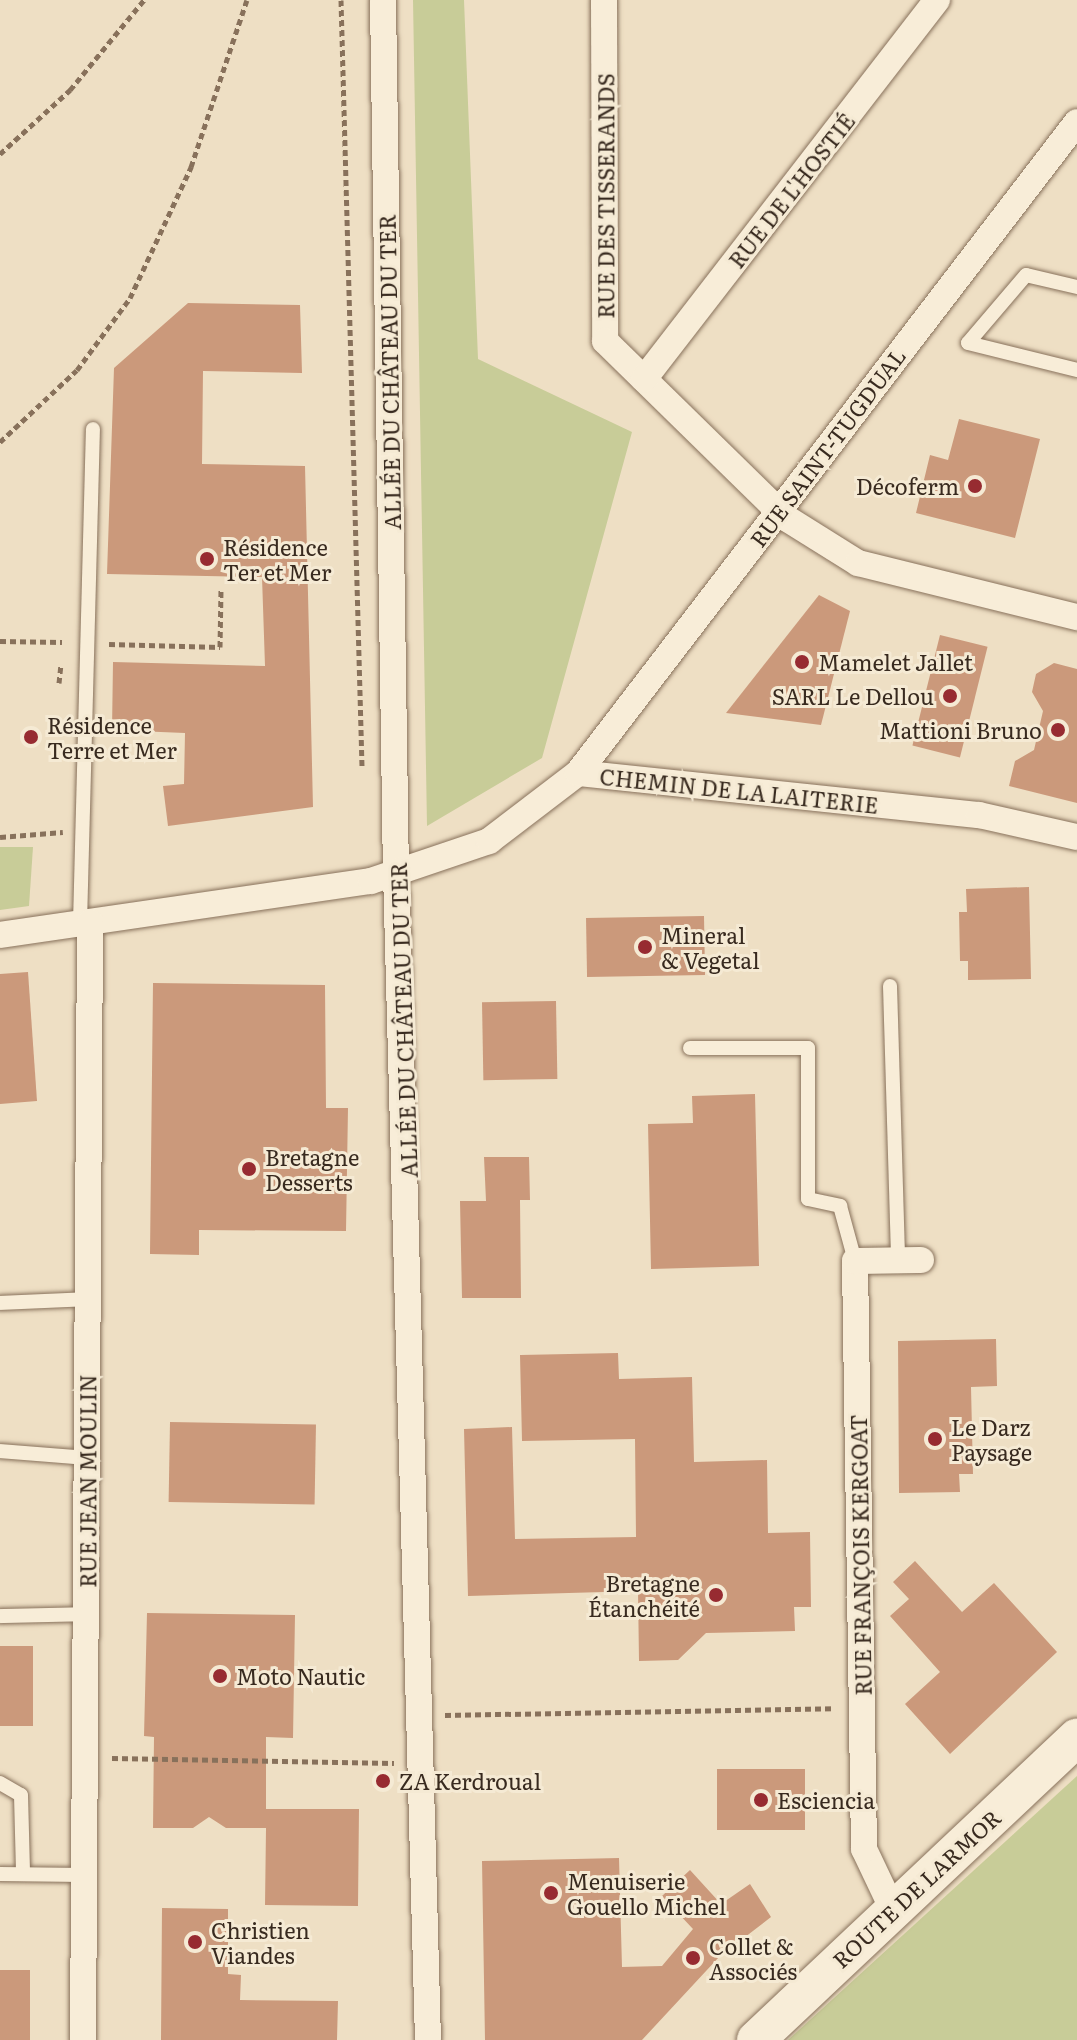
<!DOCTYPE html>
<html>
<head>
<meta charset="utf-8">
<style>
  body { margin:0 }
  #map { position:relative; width:1077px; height:2040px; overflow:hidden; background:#eedfc4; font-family:Literata,serif }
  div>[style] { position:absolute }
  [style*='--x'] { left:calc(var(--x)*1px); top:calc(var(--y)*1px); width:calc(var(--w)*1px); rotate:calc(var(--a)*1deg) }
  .green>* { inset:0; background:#c8cc98 }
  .building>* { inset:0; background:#cb997b; transform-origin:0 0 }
  .path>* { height:5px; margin-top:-2.5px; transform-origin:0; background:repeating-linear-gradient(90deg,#88715b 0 6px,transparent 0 10px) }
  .roads { filter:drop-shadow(0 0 2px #88715b) drop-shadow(0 0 2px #88715b) }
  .service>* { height:14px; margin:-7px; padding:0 7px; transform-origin:7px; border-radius:7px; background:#f8edd8 }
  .minor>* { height:26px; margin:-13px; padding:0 13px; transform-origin:13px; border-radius:13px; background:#f8edd8 }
  .secondary>* { height:38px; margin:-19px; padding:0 19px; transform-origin:19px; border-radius:19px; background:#f8edd8 }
  .dots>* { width:22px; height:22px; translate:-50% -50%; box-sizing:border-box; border:4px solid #f5ead4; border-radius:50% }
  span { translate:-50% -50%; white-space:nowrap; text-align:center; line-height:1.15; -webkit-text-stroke:6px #f5ead4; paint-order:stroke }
  .street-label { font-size:22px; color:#382a1f }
  .poi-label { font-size:22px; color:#382a1f }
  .right { translate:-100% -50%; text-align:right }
  .left { translate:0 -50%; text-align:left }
</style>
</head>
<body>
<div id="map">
  <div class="green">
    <div style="clip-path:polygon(413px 0,464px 0,478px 359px,632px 432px,542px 758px,427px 826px)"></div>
    <div style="clip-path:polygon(0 847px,33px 847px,29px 906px,0 910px)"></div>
    <div style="clip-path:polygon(1077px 1776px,1077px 2040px,788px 2040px)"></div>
  </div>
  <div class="building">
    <div style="clip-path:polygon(188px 303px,300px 305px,302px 373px,203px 371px,202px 464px,305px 466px,313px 807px,168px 826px,163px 786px,184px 784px,185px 733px,112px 730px,113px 662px,265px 666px,262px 577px,107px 574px,114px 368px)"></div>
    <div style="clip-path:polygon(959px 419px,1040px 439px,1015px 538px,916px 513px,930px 455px,948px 460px)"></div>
    <div style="clip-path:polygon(819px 595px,850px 611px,821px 725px,726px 713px)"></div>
    <div style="left:940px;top:635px;width:49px;height:114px;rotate:14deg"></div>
    <div style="clip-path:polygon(1054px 663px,1077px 669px,1077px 803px,1009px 786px,1015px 761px,1034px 750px,1043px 711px,1032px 692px,1036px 674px)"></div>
    <div style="clip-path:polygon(1029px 887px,1031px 979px,968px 980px,968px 961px,960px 961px,959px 912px,967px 912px,966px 889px)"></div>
    <div style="left:704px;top:916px;width:59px;height:118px;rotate:89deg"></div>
    <div style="clip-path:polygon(28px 972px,37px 1101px,0 1104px,0 974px)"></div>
    <div style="clip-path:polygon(153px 983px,325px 985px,326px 1108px,348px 1108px,346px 1231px,199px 1230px,199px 1255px,150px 1254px)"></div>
    <div style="left:556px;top:1001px;width:78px;height:74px;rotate:89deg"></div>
    <div style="clip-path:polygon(755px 1094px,759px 1266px,651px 1269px,648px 1124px,693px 1123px,692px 1096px)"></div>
    <div style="clip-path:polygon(484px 1157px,529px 1157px,530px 1200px,520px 1200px,521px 1298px,462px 1298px,460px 1201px,486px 1201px)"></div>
    <div style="clip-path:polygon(996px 1339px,997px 1386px,971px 1387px,973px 1474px,959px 1474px,960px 1492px,899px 1493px,898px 1341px)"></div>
    <div style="clip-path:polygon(618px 1353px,619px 1379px,692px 1377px,694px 1462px,767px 1460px,768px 1533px,810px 1532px,811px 1607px,794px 1607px,795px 1631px,706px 1633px,678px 1660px,639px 1661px,638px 1591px,468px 1596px,464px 1429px,512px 1427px,515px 1539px,636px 1537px,635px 1439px,522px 1441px,520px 1355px)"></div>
    <div style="left:170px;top:1422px;width:146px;height:80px;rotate:1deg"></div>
    <div style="clip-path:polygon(915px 1561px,962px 1612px,994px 1583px,1057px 1652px,950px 1754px,905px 1704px,940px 1672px,890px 1616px,909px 1599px,893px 1582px)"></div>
    <div style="clip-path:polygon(147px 1613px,295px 1615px,293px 1738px,266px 1737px,266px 1827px,266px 1809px,359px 1809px,358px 1906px,265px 1905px,266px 1828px,226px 1828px,209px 1817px,193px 1828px,153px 1828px,154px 1737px,144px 1736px)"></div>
    <div style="left:0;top:1646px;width:33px;height:80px"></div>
    <div style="left:805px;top:1769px;width:61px;height:88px;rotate:90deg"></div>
    <div style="clip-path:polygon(619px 1858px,622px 1967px,662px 1966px,693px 1929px,662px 1896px,690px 1870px,721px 1904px,750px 1884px,771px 1917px,719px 1957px,642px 2040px,485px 2040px,482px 1861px)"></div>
    <div style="clip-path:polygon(162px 1908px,228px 1909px,228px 1974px,241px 1975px,240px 2000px,338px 2001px,337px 2040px,161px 2040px)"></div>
    <div style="left:0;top:1970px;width:30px;height:70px"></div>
  </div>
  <div class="path">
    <div style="--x:341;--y:0;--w:768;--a:88.43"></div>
    <div style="--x:0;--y:154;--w:95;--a:-42.4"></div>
    <div style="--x:70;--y:90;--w:117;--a:-50.6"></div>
    <div style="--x:0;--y:442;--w:105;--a:-43.1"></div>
    <div style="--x:77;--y:370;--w:89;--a:-53.6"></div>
    <div style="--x:130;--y:298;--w:145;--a:-65"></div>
    <div style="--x:191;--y:167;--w:176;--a:-71.5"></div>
    <div style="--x:0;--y:641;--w:62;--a:0.9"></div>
    <div style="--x:109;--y:644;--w:111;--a:1.5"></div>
    <div style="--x:220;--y:647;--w:59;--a:-89"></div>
    <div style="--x:59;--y:683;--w:18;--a:-84"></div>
    <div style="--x:0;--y:837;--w:63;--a:-4.5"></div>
    <div style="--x:445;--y:1715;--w:390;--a:-1"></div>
    <div style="--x:112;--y:1758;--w:282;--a:1"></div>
  </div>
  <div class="roads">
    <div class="service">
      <div style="--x:1077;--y:287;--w:52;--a:-166.8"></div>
      <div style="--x:1026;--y:275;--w:89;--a:130.5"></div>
      <div style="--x:968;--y:343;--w:112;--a:13.9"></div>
      <div style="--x:80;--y:923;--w:494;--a:-88.5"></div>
      <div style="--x:890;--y:986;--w:274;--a:88.3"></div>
      <div style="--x:690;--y:1048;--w:118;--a:0"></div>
      <div style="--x:808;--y:1048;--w:151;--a:90"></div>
      <div style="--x:808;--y:1199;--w:33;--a:12"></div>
      <div style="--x:840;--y:1206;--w:57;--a:74.7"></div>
      <div style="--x:0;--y:1303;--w:89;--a:-2.6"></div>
      <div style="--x:0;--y:1451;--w:87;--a:4.6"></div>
      <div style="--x:0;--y:1616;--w:86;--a:-1.3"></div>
      <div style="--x:0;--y:1783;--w:24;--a:30"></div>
      <div style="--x:21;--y:1795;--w:79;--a:88.5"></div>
      <div style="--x:0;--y:1874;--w:84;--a:0.7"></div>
    </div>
    <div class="minor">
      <div style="--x:383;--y:0;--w:873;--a:89.15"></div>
      <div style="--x:396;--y:873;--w:1167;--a:88.43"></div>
      <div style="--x:604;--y:0;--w:341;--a:89.8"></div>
      <div style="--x:605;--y:341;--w:253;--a:44.4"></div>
      <div style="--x:786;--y:518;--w:85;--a:32"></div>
      <div style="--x:858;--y:563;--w:226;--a:13.9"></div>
      <div style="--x:644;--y:379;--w:479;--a:-52.3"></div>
      <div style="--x:578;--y:773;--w:403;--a:6"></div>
      <div style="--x:979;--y:815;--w:100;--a:12.7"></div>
      <div style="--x:0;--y:935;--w:375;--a:-8.3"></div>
      <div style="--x:371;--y:881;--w:125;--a:-18.7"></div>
      <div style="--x:489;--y:841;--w:112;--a:-37.4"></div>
      <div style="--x:578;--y:773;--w:820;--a:-52.53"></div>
      <div style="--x:892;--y:1908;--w:65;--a:-115.4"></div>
      <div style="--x:864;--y:1849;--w:588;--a:-90.88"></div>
      <div style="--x:855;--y:1261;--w:66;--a:-0.9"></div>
      <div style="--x:83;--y:2040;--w:1118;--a:-89.64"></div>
    </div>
    <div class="secondary">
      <div style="--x:756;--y:2040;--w:441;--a:-43.3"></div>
    </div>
  </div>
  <div class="dots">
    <div style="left:975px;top:486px;background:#972b31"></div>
    <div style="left:207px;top:559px;background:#972b31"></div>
    <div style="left:802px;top:662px;background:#972b31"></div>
    <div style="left:950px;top:696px;background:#972b31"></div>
    <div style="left:1058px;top:730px;background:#972b31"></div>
    <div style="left:31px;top:737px;background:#972b31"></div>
    <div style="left:645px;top:947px;background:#972b31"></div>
    <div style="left:249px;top:1169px;background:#972b31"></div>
    <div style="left:935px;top:1439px;background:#972b31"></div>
    <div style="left:716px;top:1595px;background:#972b31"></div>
    <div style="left:220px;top:1676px;background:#972b31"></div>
    <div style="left:383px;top:1781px;background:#972b31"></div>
    <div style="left:761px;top:1800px;background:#972b31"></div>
    <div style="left:551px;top:1893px;background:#972b31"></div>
    <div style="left:195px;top:1942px;background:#972b31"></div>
    <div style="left:693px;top:1958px;background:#972b31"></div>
  </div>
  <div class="street-label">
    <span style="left:791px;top:190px;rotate:-52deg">RUE DE L'HOSTIÉ</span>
    <span style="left:605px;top:196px;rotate:-90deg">RUE DES TISSERANDS</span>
    <span style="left:389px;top:372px;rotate:-91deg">ALLÉE DU CHÂTEAU DU TER</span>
    <span style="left:827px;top:447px;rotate:-53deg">RUE SAINT-TUGDUAL</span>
    <span style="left:739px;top:790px;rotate:6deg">CHEMIN DE LA LAITERIE</span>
    <span style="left:403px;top:1020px;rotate:-92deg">ALLÉE DU CHÂTEAU DU TER</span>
    <span style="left:87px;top:1481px;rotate:-90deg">RUE JEAN MOULIN</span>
    <span style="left:860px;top:1555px;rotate:-91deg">RUE FRANÇOIS KERGOAT</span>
    <span style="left:916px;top:1888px;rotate:-43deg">ROUTE DE LARMOR</span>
  </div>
  <div class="poi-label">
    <span class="right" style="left:959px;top:486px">Décoferm</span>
    <span class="left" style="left:223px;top:559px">Résidence<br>Ter et Mer</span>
    <span class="left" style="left:818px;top:662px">Mamelet Jallet</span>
    <span class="right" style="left:934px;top:696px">SARL Le Dellou</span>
    <span class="left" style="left:47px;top:737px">Résidence<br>Terre et Mer</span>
    <span class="right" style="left:1042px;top:730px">Mattioni Bruno</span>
    <span class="left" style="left:661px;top:947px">Mineral<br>&amp; Vegetal</span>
    <span class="left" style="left:265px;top:1169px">Bretagne<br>Desserts</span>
    <span class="left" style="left:951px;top:1439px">Le Darz<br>Paysage</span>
    <span class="right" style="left:700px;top:1595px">Bretagne<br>Étanchéité</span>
    <span class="left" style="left:236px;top:1676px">Moto Nautic</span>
    <span class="left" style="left:399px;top:1781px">ZA Kerdroual</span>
    <span class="left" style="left:777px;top:1800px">Esciencia</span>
    <span class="left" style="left:567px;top:1893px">Menuiserie<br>Gouello Michel</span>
    <span class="left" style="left:211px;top:1942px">Christien<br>Viandes</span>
    <span class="left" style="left:709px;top:1958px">Collet &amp;<br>Associés</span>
  </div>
</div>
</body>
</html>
